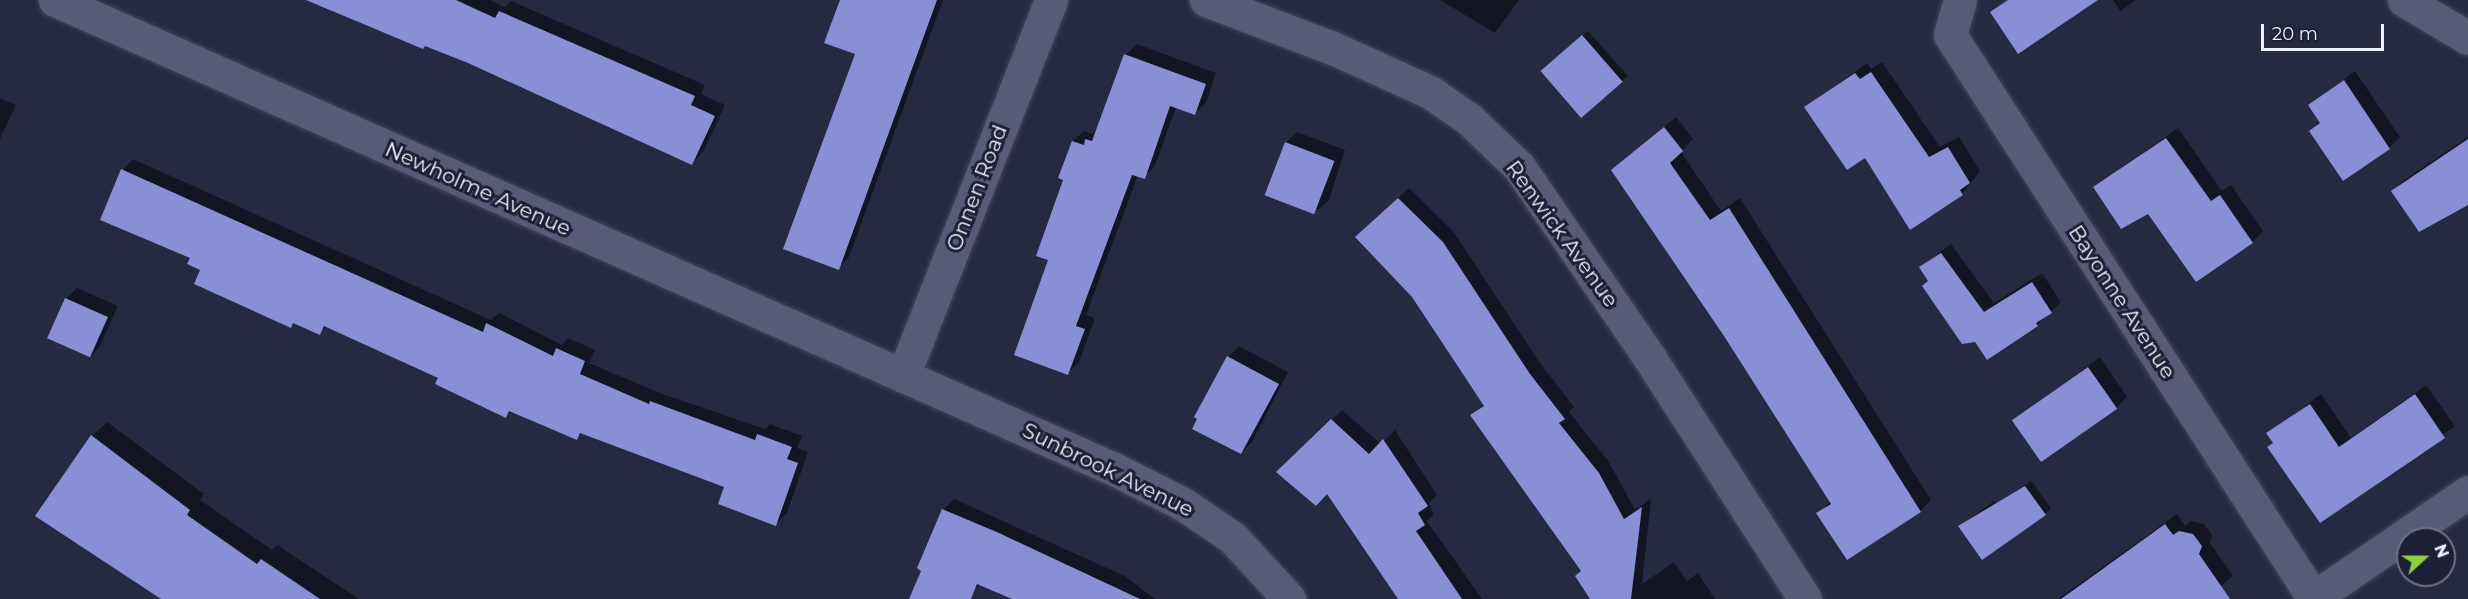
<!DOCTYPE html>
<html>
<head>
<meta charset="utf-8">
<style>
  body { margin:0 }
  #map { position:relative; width:2468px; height:599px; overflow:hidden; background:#262942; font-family:Montserrat,sans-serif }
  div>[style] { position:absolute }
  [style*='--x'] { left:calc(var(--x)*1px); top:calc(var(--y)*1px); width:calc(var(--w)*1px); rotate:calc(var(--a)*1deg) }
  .shadow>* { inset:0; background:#0007 }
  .building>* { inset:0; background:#898fd5; transform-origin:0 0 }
  .roads { filter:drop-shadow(0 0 2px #45465b) drop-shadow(0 0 2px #45465b) }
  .street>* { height:33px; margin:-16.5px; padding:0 16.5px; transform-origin:16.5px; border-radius:16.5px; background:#575b77 }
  span { translate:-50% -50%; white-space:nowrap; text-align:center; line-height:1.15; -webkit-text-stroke:6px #1d1f37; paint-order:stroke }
  .street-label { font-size:21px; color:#edeffd }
  .north { position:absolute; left:2396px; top:527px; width:60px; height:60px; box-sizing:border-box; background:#1d1f37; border:2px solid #707286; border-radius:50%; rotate:69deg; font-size:16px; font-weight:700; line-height:24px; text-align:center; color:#edeffd }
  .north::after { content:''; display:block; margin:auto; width:21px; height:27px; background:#92cd3f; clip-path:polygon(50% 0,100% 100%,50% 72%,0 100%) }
  .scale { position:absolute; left:2261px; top:24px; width:123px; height:27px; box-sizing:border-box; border:3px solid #edeffd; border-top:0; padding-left:8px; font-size:18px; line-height:21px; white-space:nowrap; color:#edeffd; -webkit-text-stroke:4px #1d1f37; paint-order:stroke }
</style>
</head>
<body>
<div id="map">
  <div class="shadow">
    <div style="clip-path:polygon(328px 0,490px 0,505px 7px,511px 1px,705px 85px,701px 94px,725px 105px,703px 152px,692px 163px)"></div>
    <div style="clip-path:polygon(848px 0,943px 0,849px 257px,839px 268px,857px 53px)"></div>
    <div style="clip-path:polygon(1440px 0,1519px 0,1495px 33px)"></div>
    <div style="clip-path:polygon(2113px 0,2136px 0,2120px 11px)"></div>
    <div style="clip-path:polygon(1588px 31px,1628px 76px,1582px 116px,1549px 66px)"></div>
    <div style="clip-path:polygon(1137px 44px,1216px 73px,1206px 103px,1195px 113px,1176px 107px,1155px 166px,1144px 177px,1138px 175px,1086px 315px,1095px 318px,1079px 362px,1068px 373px,1050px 260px,1073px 141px,1084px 131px,1092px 134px,1098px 129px,1126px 55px)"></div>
    <div style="clip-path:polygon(1882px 62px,1940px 147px,1959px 137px,1980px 171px,1962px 194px,1865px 156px,1806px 107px,1867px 63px,1871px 69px)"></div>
    <div style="clip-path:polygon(2355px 71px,2400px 137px,2389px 148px,2311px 131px,2320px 121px,2310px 105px)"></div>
    <div style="clip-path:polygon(0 98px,16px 105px,0 139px)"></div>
    <div style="clip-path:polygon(1676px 117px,1693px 139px,1681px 152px,1721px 211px,1740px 198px,1931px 500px,1920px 511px,1818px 514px,1831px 501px,1624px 160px)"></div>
    <div style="clip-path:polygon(2178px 128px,2222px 191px,2231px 185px,2263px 231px,2252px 242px,2095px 187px)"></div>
    <div style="clip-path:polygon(1297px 132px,1345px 150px,1329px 200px,1318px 210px,1286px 143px)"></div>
    <div style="clip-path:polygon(2468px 137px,2468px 198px,2393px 191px,2404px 180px)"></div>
    <div style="clip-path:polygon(133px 159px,491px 320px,499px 313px,562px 345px,568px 338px,595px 350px,589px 363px,660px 393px,765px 429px,770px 424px,802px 436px,797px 448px,808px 452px,787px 513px,776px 524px,726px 486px,583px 432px,576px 439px,511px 410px,506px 416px,440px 378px,327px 326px,320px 333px,295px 322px,291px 326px,202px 269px,192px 257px,101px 219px,123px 170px)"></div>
    <div style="clip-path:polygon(1409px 188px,1453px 231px,1540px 363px,1574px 407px,1569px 412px,1609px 462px,1635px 510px,1651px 499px,1642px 584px,1674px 562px,1687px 581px,1698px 573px,1715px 599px,1592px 599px,1582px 570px,1472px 416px,1484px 404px,1368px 226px)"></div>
    <div style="clip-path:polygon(1951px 244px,1994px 303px,2042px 273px,2061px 302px,2037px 325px,1988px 358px,1921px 267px)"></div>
    <div style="clip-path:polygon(77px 288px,118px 306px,100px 346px,90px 357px,49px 338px,66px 299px)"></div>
    <div style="clip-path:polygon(1239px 346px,1288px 372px,1252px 442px,1241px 453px,1228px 357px)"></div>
    <div style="clip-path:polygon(2100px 357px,2127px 397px,2116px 408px,2013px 421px)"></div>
    <div style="clip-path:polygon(2426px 385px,2455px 426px,2320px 521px,2268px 434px,2321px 394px,2351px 438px)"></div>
    <div style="clip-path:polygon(1342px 410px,1381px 444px,1395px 430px,1437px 495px,1429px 503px,1434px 514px,1427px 521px,1482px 599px,1400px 599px,1327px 492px,1278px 472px)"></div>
    <div style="clip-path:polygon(107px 422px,204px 494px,200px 500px,272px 550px,277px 545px,359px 599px,175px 599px,92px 436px)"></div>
    <div style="clip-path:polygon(2031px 481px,2051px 508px,2045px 514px,1960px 526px,1994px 501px,1997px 505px)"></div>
    <div style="clip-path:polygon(954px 499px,1125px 576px,1155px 599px,1015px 599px,981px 584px,962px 599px,948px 599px,943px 510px)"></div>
    <div style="clip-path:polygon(2177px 514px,2185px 526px,2191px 521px,2204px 524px,2212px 535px,2210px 543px,2233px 576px,2205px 599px,2058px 599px)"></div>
  </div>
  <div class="building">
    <div style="clip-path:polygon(306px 0,456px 0,495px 18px,499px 11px,695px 96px,691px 105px,715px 116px,692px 165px,468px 63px,425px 46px,423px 49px)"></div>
    <div style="clip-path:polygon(840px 0,937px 0,839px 270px,783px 249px,855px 54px,824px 43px)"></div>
    <div style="clip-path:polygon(2008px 0,2098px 0,2018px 54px,1990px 12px)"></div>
    <div style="left:1582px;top:35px;width:62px;height:55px;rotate:49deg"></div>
    <div style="clip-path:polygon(1124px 54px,1206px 84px,1195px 115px,1170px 106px,1145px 179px,1132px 175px,1076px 326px,1085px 329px,1068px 375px,1014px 355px,1048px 260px,1036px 256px,1063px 180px,1058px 178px,1072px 141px,1084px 145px,1085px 139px,1092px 141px)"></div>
    <div style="clip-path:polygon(1871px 72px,1929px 157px,1948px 147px,1970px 183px,1960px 190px,1963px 195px,1910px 230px,1865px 158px,1847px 170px,1804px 107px,1855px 73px,1860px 79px)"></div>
    <div style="clip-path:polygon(2344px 80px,2390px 149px,2343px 181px,2309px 131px,2320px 123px,2308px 105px)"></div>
    <div style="clip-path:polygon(1664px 127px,1683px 151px,1670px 163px,1710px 220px,1729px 208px,1921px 512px,1847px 560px,1816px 513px,1831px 504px,1724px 336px,1611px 170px)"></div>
    <div style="clip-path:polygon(2166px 138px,2211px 201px,2220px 195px,2253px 243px,2196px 282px,2148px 214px,2121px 229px,2093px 187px)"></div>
    <div style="clip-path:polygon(2468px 139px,2468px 205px,2419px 232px,2391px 191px)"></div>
    <div style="left:1285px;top:142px;width:53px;height:57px;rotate:21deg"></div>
    <div style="clip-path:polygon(121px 169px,483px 332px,486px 323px,553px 356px,556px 348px,585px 361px,580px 374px,649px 404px,650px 401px,755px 440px,757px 434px,792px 447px,787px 459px,798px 463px,776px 526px,718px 504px,724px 487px,580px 433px,577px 440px,509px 411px,506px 418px,435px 384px,438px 378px,324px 326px,320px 335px,293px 323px,291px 328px,194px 284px,200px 270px,187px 264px,190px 258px,100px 220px)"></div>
    <div style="clip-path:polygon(1398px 198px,1443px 242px,1530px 374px,1565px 419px,1559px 423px,1599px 473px,1624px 519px,1642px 507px,1631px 599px,1590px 599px,1575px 576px,1581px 571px,1470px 415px,1484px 406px,1412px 297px,1355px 237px)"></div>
    <div style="clip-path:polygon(1941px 253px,1984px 312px,2032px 282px,2052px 313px,2036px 323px,2038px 326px,1987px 360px,1975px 342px,1962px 344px,1922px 286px,1928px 281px,1919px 267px)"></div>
    <div style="left:65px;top:298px;width:47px;height:44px;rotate:24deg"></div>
    <div style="clip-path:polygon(1227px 356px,1279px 384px,1241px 454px,1192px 429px,1197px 419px,1194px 417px)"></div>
    <div style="left:2088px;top:367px;width:51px;height:93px;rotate:55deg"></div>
    <div style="clip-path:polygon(2415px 394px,2445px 438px,2320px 523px,2267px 447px,2273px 443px,2266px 433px,2310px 404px,2339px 447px)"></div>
    <div style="clip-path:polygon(1331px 419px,1369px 454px,1383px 439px,1428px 506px,1418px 513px,1425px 525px,1416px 531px,1462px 599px,1398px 599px,1327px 494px,1316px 506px,1276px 472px)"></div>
    <div style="clip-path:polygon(91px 435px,190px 510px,187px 515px,257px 564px,261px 559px,320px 599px,161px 599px,35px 516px)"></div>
    <div style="clip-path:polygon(2025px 486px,2046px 515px,1982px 560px,1958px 526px)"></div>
    <div style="clip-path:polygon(942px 509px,999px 533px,1140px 599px,1012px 599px,977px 584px,971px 599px,909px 599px,921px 571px,917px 568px)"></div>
    <div style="clip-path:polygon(2165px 524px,2173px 535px,2179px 531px,2193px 534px,2202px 546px,2199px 554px,2230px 599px,2061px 599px)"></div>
  </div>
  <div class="roads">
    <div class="street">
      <div style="--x:55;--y:0;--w:1158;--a:23.89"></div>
      <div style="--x:1114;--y:469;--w:77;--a:26.9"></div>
      <div style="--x:1183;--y:504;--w:60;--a:34.2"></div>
      <div style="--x:1233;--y:538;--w:83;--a:47.4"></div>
      <div style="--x:1206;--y:0;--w:138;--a:20.8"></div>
      <div style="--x:1335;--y:49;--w:104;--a:24.4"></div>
      <div style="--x:1430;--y:92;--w:47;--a:34.7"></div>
      <div style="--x:1469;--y:119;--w:69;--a:43.8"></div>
      <div style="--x:1519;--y:167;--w:230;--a:55.6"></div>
      <div style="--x:1649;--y:357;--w:288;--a:57.2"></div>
      <div style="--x:1960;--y:0;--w:36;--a:106"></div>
      <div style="--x:1950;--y:35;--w:671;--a:57.16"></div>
      <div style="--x:2404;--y:0;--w:74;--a:30.7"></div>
      <div style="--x:903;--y:376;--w:404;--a:-68.5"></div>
      <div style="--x:2312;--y:599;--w:189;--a:-34.4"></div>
    </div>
  </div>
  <div class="street-label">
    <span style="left:977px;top:188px;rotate:-69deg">Onnen Road</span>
    <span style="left:478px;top:189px;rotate:24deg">Newholme Avenue</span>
    <span style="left:1562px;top:234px;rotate:54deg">Renwick Avenue</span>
    <span style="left:2122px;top:302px;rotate:57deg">Bayonne Avenue</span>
    <span style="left:1108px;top:470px;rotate:26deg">Sunbrook Avenue</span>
  </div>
  <div class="north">N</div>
  <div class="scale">20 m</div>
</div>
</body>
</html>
